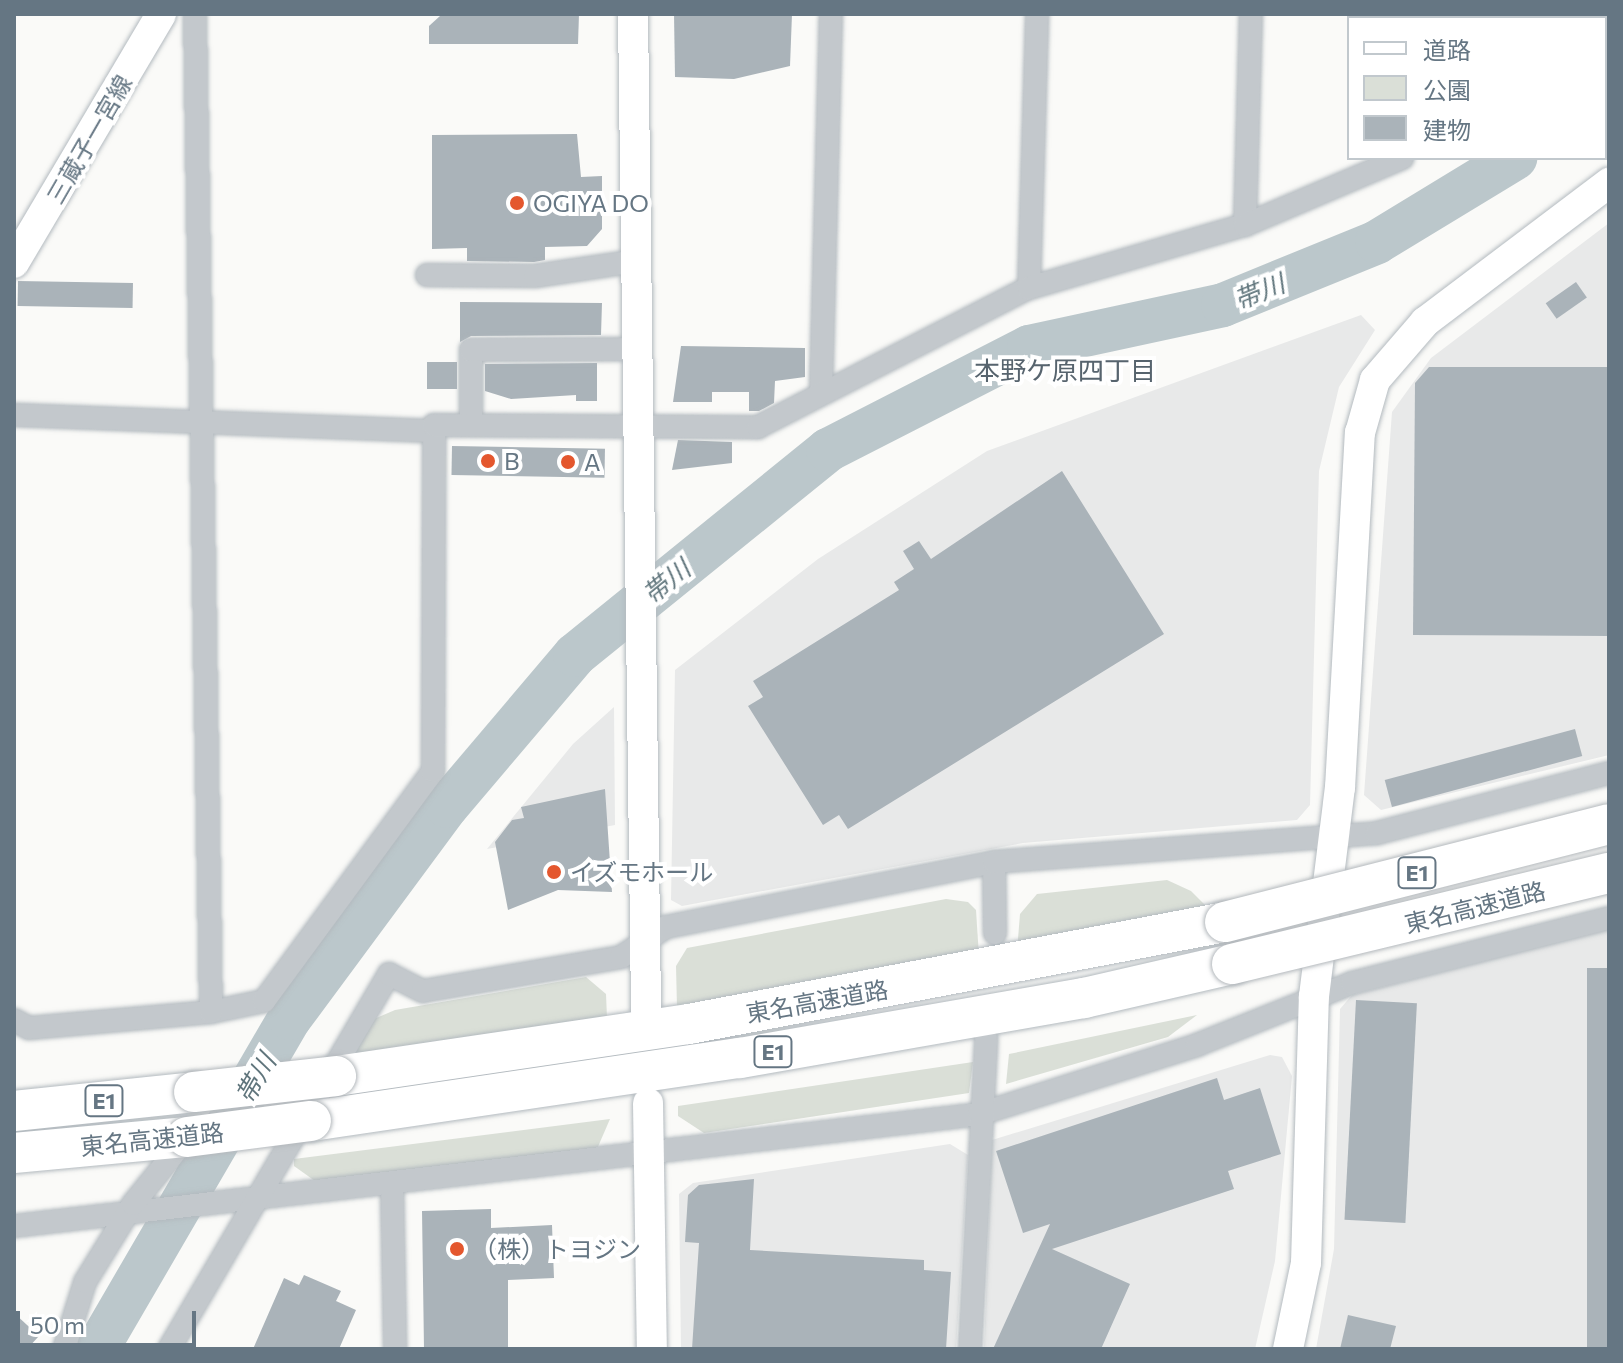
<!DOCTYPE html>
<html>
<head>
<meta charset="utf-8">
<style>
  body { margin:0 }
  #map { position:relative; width:1623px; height:1363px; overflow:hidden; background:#fafaf8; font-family:Commissioner,"Noto Sans JP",sans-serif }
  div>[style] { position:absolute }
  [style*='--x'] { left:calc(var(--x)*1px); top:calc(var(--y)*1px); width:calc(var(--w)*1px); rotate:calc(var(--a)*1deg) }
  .built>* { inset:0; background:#e8e9e9 }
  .green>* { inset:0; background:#dadfd7 }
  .river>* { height:44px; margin:-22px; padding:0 22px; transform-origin:22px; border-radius:22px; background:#bbc7cb }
  .building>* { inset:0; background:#aab3b9; transform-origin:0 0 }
  .roads { filter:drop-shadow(0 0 2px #b3babf) drop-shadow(0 0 2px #b3babf) }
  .street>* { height:22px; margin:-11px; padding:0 11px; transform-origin:11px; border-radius:11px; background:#c3c8cc }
  .secondary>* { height:30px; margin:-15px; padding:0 15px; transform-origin:15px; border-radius:15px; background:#fff }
  .highway>* { height:40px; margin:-20px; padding:0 20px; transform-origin:20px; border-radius:20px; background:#fff }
  .bridges { filter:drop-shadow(0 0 2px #b4b9bd) drop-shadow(0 0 2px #b4b9bd) }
  .highway-bridge>* { height:40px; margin:-20px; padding:0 20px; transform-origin:20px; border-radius:20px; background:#fff }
  .dots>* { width:22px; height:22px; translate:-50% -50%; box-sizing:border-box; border:4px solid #fff; border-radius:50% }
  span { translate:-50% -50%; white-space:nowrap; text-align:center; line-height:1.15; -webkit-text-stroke:8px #fff; paint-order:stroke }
  .shield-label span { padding:2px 6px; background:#fff; border:2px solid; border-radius:6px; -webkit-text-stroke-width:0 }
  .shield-label { font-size:22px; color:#657683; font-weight:700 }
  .street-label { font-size:24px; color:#657683 }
  .poi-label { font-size:24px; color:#657683 }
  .left { translate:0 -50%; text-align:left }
  .water-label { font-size:26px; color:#60757c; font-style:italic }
  .neighbourhood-label { font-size:26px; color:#57646e }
  .frame { position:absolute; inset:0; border:16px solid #657683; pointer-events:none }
  .legend { position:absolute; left:1347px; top:16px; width:260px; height:144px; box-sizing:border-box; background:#fff; border:2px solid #c1c8cd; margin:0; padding:10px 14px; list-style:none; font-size:24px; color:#657683 }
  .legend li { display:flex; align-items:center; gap:16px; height:40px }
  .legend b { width:40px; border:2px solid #c1c8cd }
  .scale { position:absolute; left:16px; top:1311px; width:180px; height:36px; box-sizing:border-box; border:4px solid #657683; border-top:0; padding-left:10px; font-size:24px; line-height:28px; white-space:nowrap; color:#657683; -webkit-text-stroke:6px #fff; paint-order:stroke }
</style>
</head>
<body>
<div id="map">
  <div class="built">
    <div style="clip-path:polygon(1609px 223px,1609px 755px,1381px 810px,1364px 795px,1392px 412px,1431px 358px)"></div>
    <div style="clip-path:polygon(1361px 315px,1375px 330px,1339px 387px,1319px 471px,1310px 805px,1297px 820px,1023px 843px,682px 906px,671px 900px,675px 670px,818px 559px,987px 451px)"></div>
    <div style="clip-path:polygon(614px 707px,615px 825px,487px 849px,573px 744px)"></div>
    <div style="clip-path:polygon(1609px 929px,1609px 1349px,1316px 1349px,1334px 1249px,1340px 1009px,1352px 995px)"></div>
    <div style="clip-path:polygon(1270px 1055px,1282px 1057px,1292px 1076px,1275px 1261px,1255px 1349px,984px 1349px,992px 1140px)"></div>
    <div style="clip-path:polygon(950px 1144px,968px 1155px,956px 1349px,681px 1349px,679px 1194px,693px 1183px)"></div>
  </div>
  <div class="green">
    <div style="clip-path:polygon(1167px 880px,1191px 891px,1211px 911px,1017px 951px,1020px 914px,1037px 894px)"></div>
    <div style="clip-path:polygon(946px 899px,968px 902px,976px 910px,979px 957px,677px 1008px,676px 966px,687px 948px)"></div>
    <div style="clip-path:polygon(586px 977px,606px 994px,607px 1018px,352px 1055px,374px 1019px,395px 1010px)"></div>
    <div style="clip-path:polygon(1197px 1015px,1168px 1037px,1006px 1084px,1009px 1054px)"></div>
    <div style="clip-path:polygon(973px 1062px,969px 1093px,704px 1133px,678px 1116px,678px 1106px)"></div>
    <div style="clip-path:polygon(610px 1119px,597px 1149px,315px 1181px,294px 1166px,294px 1159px)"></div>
  </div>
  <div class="river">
    <div style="--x:1605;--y:73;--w:7;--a:-56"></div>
    <div style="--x:97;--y:1349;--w:383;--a:-59.8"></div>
    <div style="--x:290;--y:1018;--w:264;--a:-53.5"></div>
    <div style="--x:447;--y:806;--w:198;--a:-49.7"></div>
    <div style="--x:575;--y:655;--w:326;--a:-39"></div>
    <div style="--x:828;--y:450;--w:226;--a:-27.1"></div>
    <div style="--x:1029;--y:347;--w:198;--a:-12.2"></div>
    <div style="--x:1223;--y:305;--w:166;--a:-22.2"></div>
    <div style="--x:1377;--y:242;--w:162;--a:-31.3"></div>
  </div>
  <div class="building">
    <div style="clip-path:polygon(579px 14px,578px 44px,429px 44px,429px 26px,440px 16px)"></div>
    <div style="clip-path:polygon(674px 14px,792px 14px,790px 66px,734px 79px,675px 77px)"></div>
    <div style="clip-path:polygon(577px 134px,581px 177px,602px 176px,602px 229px,587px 246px,545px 247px,545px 260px,534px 262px,467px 261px,467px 248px,432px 249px,432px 135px)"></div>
    <div style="left:18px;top:281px;width:115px;height:25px;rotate:1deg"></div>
    <div style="left:1576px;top:282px;width:19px;height:37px;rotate:55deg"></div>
    <div style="clip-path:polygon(460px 302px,602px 303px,601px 335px,471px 336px,460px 342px)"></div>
    <div style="clip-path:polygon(681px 346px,805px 348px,805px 377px,775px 381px,774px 403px,759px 411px,749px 411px,749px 392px,712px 392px,712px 402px,673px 402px)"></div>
    <div style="left:427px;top:362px;width:30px;height:27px"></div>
    <div style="clip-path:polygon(597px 363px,597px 401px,576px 401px,576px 395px,511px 399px,485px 391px,485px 364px)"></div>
    <div style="clip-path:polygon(1429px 367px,1609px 367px,1609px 636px,1413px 635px,1415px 383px)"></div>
    <div style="clip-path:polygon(678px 440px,732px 442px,732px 463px,672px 470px)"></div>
    <div style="left:452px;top:446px;width:153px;height:29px;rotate:1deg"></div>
    <div style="clip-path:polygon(1062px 471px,1164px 634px,848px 829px,839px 815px,823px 825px,748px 706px,763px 697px,753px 681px,899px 590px,894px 582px,914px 569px,903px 551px,919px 541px,931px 559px)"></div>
    <div style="left:1575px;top:729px;width:28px;height:197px;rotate:75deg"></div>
    <div style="clip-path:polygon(605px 789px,612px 892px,558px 890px,508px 910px,495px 842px,512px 820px,524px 818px,521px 807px)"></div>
    <div style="left:1587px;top:968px;width:22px;height:381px"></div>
    <div style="left:1356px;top:1000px;width:61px;height:220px;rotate:3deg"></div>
    <div style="clip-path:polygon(1217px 1078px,1224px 1100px,1260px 1088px,1281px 1154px,1228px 1171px,1234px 1189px,1052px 1249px,1130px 1284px,1101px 1349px,993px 1349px,1050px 1224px,1023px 1233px,996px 1151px)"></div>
    <div style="clip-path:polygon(754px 1179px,750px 1250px,924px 1260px,924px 1270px,951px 1272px,946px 1349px,692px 1349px,699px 1243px,685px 1242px,688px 1195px,699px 1185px)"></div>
    <div style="clip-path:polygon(491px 1209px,491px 1228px,552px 1225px,554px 1278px,508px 1280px,508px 1349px,424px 1349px,422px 1211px)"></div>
    <div style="clip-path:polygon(304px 1275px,341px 1291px,336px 1301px,356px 1310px,339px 1349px,253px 1349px,284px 1278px,299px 1285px)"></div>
    <div style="clip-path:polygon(14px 1313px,39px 1336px,27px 1349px,14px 1349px)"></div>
    <div style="clip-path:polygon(1348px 1315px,1396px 1326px,1390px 1349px,1340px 1349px)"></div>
  </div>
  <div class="roads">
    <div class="street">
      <div style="--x:1464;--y:18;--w:4;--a:-90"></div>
      <div style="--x:1245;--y:225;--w:211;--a:-88.4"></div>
      <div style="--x:427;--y:275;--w:108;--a:0.5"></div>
      <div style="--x:535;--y:276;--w:103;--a:-8.4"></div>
      <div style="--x:1029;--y:288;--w:274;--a:-88.3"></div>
      <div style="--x:821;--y:392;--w:378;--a:-88.5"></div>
      <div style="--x:14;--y:415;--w:420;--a:2.2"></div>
      <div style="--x:471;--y:425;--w:75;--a:-90"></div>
      <div style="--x:471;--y:350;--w:167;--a:-0.3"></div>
      <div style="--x:994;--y:862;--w:71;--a:89.2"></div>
      <div style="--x:211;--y:1012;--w:54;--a:-11.7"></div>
      <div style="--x:264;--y:1001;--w:285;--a:-53.7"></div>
      <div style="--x:433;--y:771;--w:346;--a:-89.8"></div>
      <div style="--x:434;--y:425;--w:324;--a:0.4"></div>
      <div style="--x:758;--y:427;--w:305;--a:-27.2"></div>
      <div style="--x:1029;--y:288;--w:225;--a:-16.3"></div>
      <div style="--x:1245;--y:225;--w:171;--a:-23.1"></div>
      <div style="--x:14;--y:1020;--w:17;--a:28"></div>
      <div style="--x:29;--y:1028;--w:183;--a:-5"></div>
      <div style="--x:211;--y:1012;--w:998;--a:-90.92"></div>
      <div style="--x:392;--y:1186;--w:163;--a:88.9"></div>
      <div style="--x:14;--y:1226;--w:972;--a:-6.61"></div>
      <div style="--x:980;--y:1114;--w:228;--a:-17.6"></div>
      <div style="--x:1197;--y:1045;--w:167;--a:-21.8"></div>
      <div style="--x:1352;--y:983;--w:265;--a:-14.2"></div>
      <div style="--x:64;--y:1349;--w:70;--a:-72.6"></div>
      <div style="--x:85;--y:1282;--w:92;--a:-58.4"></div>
      <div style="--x:133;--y:1204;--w:86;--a:-51.1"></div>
      <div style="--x:169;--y:1349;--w:435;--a:-59.6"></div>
      <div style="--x:389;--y:974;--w:38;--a:27"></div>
      <div style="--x:423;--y:991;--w:201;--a:-9.7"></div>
      <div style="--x:621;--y:957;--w:54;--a:-33.7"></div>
      <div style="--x:666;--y:927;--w:334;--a:-11.2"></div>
      <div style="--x:994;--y:862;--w:384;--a:-4.3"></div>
      <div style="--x:1377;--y:833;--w:240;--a:-14.5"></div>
      <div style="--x:970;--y:1349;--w:310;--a:-87"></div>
    </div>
    <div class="secondary">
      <div style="--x:633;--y:14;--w:998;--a:89.25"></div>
      <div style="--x:14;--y:263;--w:289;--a:-59.4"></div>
      <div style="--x:648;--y:1103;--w:246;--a:89.1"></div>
      <div style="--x:1288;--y:1349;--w:88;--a:-78.2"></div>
      <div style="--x:1306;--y:1263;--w:267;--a:-88.3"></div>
      <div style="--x:1314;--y:996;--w:210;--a:-82.9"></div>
      <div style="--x:1340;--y:788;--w:356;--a:-86.8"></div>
      <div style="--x:1360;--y:433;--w:55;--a:-74.2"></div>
      <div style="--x:1375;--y:380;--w:77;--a:-49.2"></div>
      <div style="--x:1425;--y:322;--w:231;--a:-37.1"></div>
    </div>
    <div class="highway">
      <div style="--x:336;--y:1076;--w:357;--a:-8.4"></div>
      <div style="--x:689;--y:1024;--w:546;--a:-10.77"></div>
      <div style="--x:14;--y:1111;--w:181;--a:-6"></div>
      <div style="--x:311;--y:1121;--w:434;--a:-8.4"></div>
      <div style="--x:740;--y:1058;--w:349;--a:-9.9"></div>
      <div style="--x:1084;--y:998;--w:152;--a:-12.9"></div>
      <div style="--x:14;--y:1153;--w:174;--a:-5.3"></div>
    </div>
  </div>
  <div class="bridges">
    <div class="highway-bridge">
      <div style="--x:1225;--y:922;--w:396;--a:-14.3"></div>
      <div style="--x:1232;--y:964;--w:388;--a:-13.6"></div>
      <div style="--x:194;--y:1092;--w:143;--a:-6.4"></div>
      <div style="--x:187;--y:1137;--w:125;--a:-7.4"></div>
    </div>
  </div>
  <div class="dots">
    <div style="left:517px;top:203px;background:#e4572e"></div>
    <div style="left:488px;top:461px;background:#e4572e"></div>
    <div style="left:568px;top:462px;background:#e4572e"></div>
    <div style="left:554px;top:872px;background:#e4572e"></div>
    <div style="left:457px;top:1249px;background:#e4572e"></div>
  </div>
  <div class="shield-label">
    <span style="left:1417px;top:873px">E1</span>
    <span style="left:773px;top:1052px">E1</span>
    <span style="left:104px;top:1101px">E1</span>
  </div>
  <div class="street-label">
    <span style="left:89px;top:139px;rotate:-60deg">三蔵子一宮線</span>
    <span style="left:1475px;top:907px;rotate:-14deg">東名高速道路</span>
    <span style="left:817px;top:1001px;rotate:-10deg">東名高速道路</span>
    <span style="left:152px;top:1139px;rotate:-6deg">東名高速道路</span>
  </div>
  <div class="poi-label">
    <span class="left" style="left:533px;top:203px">OGIYA DO</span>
    <span class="left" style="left:504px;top:461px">B</span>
    <span class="left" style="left:584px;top:462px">A</span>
    <span class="left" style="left:570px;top:872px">イズモホール</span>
    <span class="left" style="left:473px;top:1249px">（株）トヨジン</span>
  </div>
  <div class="water-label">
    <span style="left:1259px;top:291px;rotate:-22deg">帯川</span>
    <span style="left:666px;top:581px;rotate:-39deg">帯川</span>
    <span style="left:255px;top:1078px;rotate:-60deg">帯川</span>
  </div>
  <div class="neighbourhood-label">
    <span style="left:1065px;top:370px">本野ケ原四丁目</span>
  </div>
  <div class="frame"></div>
  <ul class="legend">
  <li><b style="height:10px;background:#fff"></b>道路</li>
  <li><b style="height:22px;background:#dadfd7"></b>公園</li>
  <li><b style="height:22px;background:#aab3b9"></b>建物</li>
  </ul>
  <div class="scale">50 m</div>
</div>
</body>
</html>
